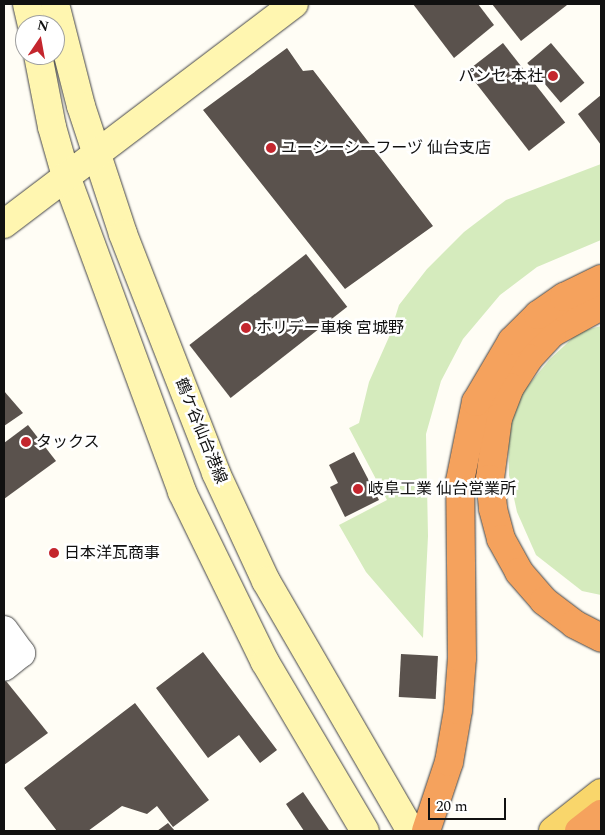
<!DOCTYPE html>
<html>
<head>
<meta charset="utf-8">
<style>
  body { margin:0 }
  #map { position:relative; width:605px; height:835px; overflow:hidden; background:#fffdf5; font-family:Spectral,"Noto Sans JP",serif }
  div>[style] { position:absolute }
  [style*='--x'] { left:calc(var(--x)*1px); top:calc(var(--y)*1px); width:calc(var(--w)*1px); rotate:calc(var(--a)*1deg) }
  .green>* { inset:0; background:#d5ebbd }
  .building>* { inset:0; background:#5a524d; transform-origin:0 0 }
  .roads { filter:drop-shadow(0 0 1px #444) drop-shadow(0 0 1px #444) }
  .street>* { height:28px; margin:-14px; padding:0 14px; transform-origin:14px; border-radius:14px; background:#fff }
  .secondary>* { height:28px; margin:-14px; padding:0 14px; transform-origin:14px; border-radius:14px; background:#fff6b0 }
  .primary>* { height:28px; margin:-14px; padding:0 14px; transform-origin:14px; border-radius:14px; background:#f9d66b }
  .highway>* { height:28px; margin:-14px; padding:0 14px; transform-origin:14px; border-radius:14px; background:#f5a25d }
  .dots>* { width:14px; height:14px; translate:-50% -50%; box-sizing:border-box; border:2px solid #fff; border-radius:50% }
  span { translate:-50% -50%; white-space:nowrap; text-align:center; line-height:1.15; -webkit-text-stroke:5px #fff; paint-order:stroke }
  .poi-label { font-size:16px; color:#111 }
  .right { translate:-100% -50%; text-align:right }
  .left { translate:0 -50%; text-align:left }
  .street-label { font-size:16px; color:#111 }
  .frame { position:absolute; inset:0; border:5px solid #111; pointer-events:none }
  .north { position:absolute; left:15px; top:15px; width:50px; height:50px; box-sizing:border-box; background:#fff; border:1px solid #a0a0a0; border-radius:50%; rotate:12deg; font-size:14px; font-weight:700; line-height:20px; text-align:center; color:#111 }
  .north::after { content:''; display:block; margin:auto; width:18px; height:22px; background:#c4262e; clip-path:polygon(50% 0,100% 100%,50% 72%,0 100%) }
  .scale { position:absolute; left:428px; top:798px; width:78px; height:22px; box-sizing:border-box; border:2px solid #111; border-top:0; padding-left:6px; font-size:15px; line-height:18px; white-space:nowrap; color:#111; -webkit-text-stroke:4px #fff; paint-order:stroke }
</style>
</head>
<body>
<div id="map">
  <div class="green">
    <div style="clip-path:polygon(601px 164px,601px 240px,537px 267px,500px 295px,463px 339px,441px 381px,426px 434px,428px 536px,423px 638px,366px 572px,339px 525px,387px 500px,349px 428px,359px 423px,369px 382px,389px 337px,399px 305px,427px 269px,464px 232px,506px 200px)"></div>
    <div style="clip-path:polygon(601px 326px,601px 595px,582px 591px,536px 555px,517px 512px,509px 475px,508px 432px,521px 394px,550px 359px,579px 332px)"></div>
  </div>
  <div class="building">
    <div style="clip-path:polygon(413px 4px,478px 4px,494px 25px,454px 58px)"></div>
    <div style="clip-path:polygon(492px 4px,566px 4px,567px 5px,521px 41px)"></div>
    <div style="left:503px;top:43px;width:101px;height:46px;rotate:52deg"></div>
    <div style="left:551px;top:43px;width:52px;height:31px;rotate:50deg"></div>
    <div style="clip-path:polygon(287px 48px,303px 71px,313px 70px,433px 226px,345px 289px,203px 110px)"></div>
    <div style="clip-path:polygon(601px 95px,601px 145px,578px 114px)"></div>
    <div style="left:306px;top:254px;width:67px;height:148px;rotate:52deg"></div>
    <div style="clip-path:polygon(4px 391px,23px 413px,4px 426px)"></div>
    <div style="clip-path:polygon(28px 425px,56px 461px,4px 499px,4px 443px)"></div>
    <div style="clip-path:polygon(354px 452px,379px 500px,345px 517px,330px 487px,338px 483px,329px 465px)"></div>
    <div style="clip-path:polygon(203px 652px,277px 750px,260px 763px,239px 735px,208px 758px,156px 688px)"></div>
    <div style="left:401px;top:654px;width:37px;height:43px;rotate:3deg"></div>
    <div style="clip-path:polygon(6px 681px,48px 733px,4px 765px,4px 682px)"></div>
    <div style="clip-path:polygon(135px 703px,209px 800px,173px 827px,157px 806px,147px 814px,122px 806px,88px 831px,57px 831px,24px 788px)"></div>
    <div style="clip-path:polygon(303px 792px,329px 830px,326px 831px,304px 831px,286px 804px)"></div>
    <div style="clip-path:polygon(168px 823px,175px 831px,157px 831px)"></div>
  </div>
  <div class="roads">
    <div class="street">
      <div style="--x:4;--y:630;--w:29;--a:54"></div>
      <div style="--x:21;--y:653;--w:22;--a:141"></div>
    </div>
    <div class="secondary">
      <div style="--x:27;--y:4;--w:22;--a:77"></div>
      <div style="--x:55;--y:4;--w:105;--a:75.7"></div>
      <div style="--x:81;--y:106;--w:135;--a:71.8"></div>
      <div style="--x:123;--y:234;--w:256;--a:68.7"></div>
      <div style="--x:216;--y:473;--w:119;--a:65.2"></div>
      <div style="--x:266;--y:581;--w:289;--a:59.9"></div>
      <div style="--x:38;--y:55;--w:73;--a:79"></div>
      <div style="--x:52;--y:127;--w:51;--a:74.1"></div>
      <div style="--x:66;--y:176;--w:337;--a:69.8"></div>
      <div style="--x:182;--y:492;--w:189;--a:64"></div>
      <div style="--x:265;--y:662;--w:196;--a:59.4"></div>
      <div style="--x:4;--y:224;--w:364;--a:-37.2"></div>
    </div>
    <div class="primary">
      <div style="--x:553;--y:831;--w:61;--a:-38.4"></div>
    </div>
    <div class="highway">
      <div style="--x:601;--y:306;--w:56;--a:151.1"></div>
      <div style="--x:552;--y:333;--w:34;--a:133"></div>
      <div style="--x:529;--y:358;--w:35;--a:123"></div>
      <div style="--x:510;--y:387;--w:33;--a:111"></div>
      <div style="--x:498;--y:418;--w:62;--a:97.5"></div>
      <div style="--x:490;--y:479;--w:30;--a:84"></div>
      <div style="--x:493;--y:509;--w:31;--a:75"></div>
      <div style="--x:501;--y:539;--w:38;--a:61"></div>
      <div style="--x:519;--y:572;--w:38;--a:49"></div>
      <div style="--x:544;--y:601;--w:38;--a:37"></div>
      <div style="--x:574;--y:624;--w:30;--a:27"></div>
      <div style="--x:426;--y:831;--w:73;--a:-71.6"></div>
      <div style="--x:449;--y:762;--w:53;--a:-80.2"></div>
      <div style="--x:458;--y:710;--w:52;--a:-85.6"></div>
      <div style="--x:462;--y:658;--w:177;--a:-90.6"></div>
      <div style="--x:460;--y:481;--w:81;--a:-78.6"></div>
      <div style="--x:476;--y:402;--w:71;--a:-59.5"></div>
      <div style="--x:512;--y:341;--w:37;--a:-45"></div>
      <div style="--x:538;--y:315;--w:32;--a:-35"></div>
      <div style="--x:564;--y:297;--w:41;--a:-25.9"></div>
      <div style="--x:579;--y:831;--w:28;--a:-38"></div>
    </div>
  </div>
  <div class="dots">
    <div style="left:553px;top:76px;background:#c4262e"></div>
    <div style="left:271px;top:148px;background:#c4262e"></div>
    <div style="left:246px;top:328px;background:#c4262e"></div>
    <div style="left:26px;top:442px;background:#c4262e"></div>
    <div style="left:358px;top:489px;background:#c4262e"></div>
    <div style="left:54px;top:553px;background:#c4262e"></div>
  </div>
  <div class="poi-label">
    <span class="right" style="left:543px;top:76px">パンセ 本社</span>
    <span class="left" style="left:281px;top:148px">ユーシーシーフーヅ 仙台支店</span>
    <span class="left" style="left:256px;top:328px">ホリデー車検 宮城野</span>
    <span class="left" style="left:36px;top:442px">タックス</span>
    <span class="left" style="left:368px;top:489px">岐阜工業 仙台営業所</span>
    <span class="left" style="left:64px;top:553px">日本洋瓦商事</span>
  </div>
  <div class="street-label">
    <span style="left:201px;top:431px;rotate:68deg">鶴ケ谷仙台港線</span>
  </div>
  <div class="frame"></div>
  <div class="north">N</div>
  <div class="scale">20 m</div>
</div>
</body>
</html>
